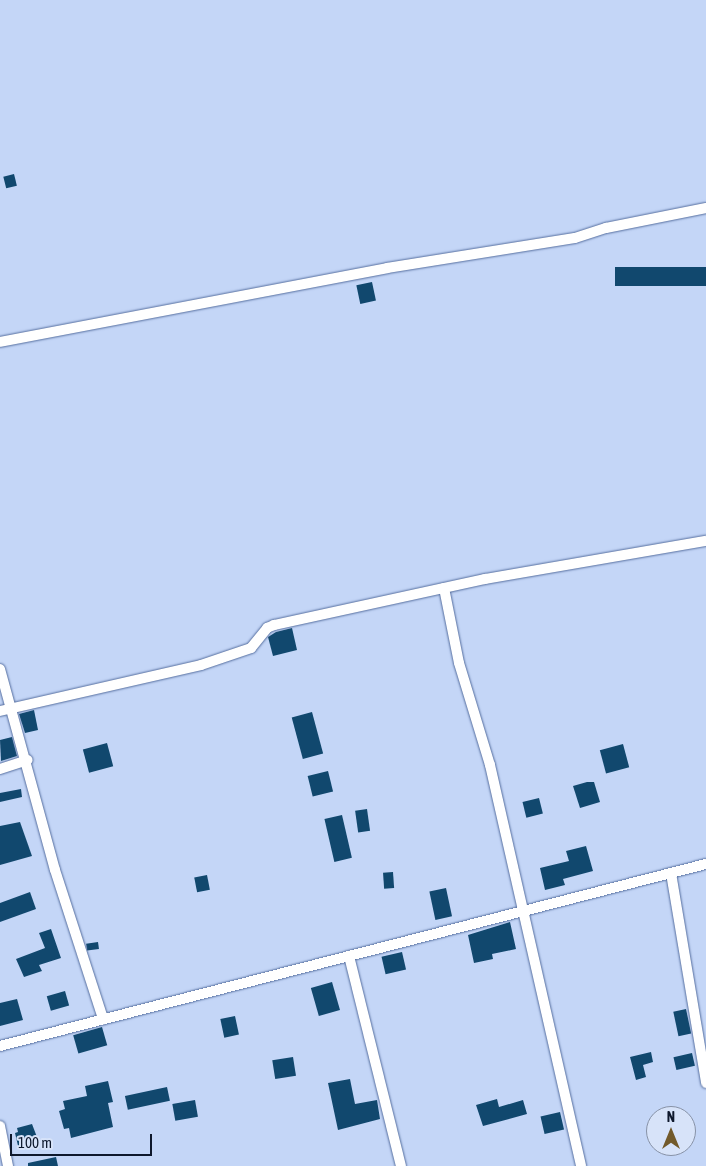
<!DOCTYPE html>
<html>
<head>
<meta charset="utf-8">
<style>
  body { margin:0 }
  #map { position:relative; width:706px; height:1166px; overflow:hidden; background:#c4d6f7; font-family:"Asap Condensed",sans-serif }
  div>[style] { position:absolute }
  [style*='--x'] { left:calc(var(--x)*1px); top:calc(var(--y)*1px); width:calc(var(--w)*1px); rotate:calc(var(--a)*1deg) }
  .building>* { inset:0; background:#11486e; transform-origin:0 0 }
  .roads { filter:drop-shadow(0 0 1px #556e9f) drop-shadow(0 0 1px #556e9f) }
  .minor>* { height:10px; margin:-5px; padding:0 5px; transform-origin:5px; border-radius:5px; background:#fff }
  span { translate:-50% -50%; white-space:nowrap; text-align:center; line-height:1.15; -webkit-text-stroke:5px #d7e3f9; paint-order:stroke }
  .north { position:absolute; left:646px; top:1106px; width:50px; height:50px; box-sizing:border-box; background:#d7e3f9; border:1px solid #8792a7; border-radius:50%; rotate:0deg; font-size:14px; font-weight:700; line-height:20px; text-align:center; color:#0e182c }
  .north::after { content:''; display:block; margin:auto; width:18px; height:22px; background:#725a2b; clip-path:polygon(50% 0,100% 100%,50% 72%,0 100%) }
  .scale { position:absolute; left:10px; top:1134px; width:142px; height:22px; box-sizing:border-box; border:2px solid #0e182c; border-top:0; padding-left:6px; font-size:15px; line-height:18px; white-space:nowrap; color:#0e182c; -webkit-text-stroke:4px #d7e3f9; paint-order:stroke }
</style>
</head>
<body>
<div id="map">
  <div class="building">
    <div style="left:14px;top:174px;width:12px;height:11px;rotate:76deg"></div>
    <div style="left:706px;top:267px;width:19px;height:91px;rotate:90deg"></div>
    <div style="left:372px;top:282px;width:19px;height:16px;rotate:78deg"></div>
    <div style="clip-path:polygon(292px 628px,297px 650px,273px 656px,268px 637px,276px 632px)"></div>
    <div style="clip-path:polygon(34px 710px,38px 730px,25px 733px,19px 714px)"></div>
    <div style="left:312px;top:712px;width:43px;height:21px;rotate:75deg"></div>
    <div style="clip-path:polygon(12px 737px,17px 756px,1px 761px,0 740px)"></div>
    <div style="left:107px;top:743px;width:24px;height:25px;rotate:75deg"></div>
    <div style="left:623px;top:744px;width:24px;height:24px;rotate:75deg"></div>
    <div style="left:328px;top:771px;width:21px;height:21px;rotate:76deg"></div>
    <div style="clip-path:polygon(587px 782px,594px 782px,600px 802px,580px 808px,573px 786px)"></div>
    <div style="clip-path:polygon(21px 789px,22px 797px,0 802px,0 793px)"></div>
    <div style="left:539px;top:798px;width:16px;height:17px;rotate:76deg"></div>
    <div style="left:367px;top:809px;width:22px;height:12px;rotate:82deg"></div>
    <div style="left:342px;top:815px;width:44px;height:18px;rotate:77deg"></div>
    <div style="clip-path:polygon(20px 822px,32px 856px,0 865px,0 826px)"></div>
    <div style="clip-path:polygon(586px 846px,593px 871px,563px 879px,565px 885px,545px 890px,540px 868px,569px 861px,566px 851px)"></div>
    <div style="left:393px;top:872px;width:16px;height:10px;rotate:86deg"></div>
    <div style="left:207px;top:875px;width:15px;height:13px;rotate:79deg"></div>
    <div style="left:446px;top:888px;width:29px;height:17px;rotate:78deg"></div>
    <div style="clip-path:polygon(30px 892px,36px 909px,0 922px,0 903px)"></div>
    <div style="clip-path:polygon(510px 922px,516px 949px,492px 954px,493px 959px,474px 963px,468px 935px)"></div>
    <div style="clip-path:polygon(51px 929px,61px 958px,39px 965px,42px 971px,24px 977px,16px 959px,45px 948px,39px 933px)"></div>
    <div style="left:98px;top:942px;width:7px;height:12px;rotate:82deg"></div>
    <div style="left:402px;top:952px;width:18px;height:21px;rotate:77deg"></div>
    <div style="left:332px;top:982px;width:29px;height:22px;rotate:74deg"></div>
    <div style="left:65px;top:991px;width:15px;height:19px;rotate:74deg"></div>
    <div style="clip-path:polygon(17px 999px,23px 1020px,0 1026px,0 1003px)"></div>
    <div style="left:686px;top:1009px;width:25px;height:13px;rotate:78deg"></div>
    <div style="left:235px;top:1016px;width:19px;height:15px;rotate:78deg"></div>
    <div style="left:102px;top:1027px;width:19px;height:30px;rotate:74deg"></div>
    <div style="clip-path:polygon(651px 1052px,653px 1062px,643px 1065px,646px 1077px,636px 1080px,630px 1057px)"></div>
    <div style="left:692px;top:1053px;width:13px;height:19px;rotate:77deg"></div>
    <div style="left:293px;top:1057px;width:19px;height:21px;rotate:81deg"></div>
    <div style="clip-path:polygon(350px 1079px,355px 1104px,377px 1100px,380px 1119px,338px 1130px,328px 1083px)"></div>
    <div style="clip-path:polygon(108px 1081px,113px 1102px,108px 1103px,113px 1127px,71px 1138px,69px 1128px,64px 1129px,59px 1111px,65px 1109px,63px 1101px,87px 1096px,85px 1086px)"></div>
    <div style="left:167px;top:1087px;width:14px;height:43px;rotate:78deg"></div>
    <div style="clip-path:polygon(497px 1099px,499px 1107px,523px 1100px,527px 1114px,483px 1126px,476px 1105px)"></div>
    <div style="left:195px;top:1100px;width:17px;height:23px;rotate:80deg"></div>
    <div style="left:560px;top:1112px;width:18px;height:20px;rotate:77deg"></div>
    <div style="clip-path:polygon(32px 1124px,40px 1145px,19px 1150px,15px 1133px,18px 1132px,17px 1128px)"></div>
    <div style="clip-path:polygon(56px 1157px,58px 1166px,28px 1166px,28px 1163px)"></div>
  </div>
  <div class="roads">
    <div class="minor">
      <div style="--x:0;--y:342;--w:394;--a:-10.8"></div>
      <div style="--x:387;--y:268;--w:190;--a:-9.1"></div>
      <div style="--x:575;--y:238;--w:33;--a:-18"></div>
      <div style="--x:606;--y:228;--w:102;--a:-11.3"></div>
      <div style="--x:444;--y:588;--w:76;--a:78.7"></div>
      <div style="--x:459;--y:663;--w:107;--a:73.1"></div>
      <div style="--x:490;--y:765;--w:411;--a:77.2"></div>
      <div style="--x:0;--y:669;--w:208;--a:74.7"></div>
      <div style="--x:55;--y:870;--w:157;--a:72.1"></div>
      <div style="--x:0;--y:711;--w:206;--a:-12.9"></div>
      <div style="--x:201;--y:665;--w:53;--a:-18.8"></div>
      <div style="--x:251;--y:648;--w:26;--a:-51"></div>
      <div style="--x:267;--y:628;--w:8;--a:-23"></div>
      <div style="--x:274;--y:625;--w:216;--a:-12.3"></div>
      <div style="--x:485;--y:579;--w:224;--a:-9.8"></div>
      <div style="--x:0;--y:769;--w:29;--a:-18"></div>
      <div style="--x:671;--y:873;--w:213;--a:80.5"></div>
      <div style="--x:349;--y:956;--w:216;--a:76.1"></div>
      <div style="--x:0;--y:1046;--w:729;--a:-14.46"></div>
      <div style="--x:0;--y:1126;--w:41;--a:78.7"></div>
    </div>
  </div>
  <div class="north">N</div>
  <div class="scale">100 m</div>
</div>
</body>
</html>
